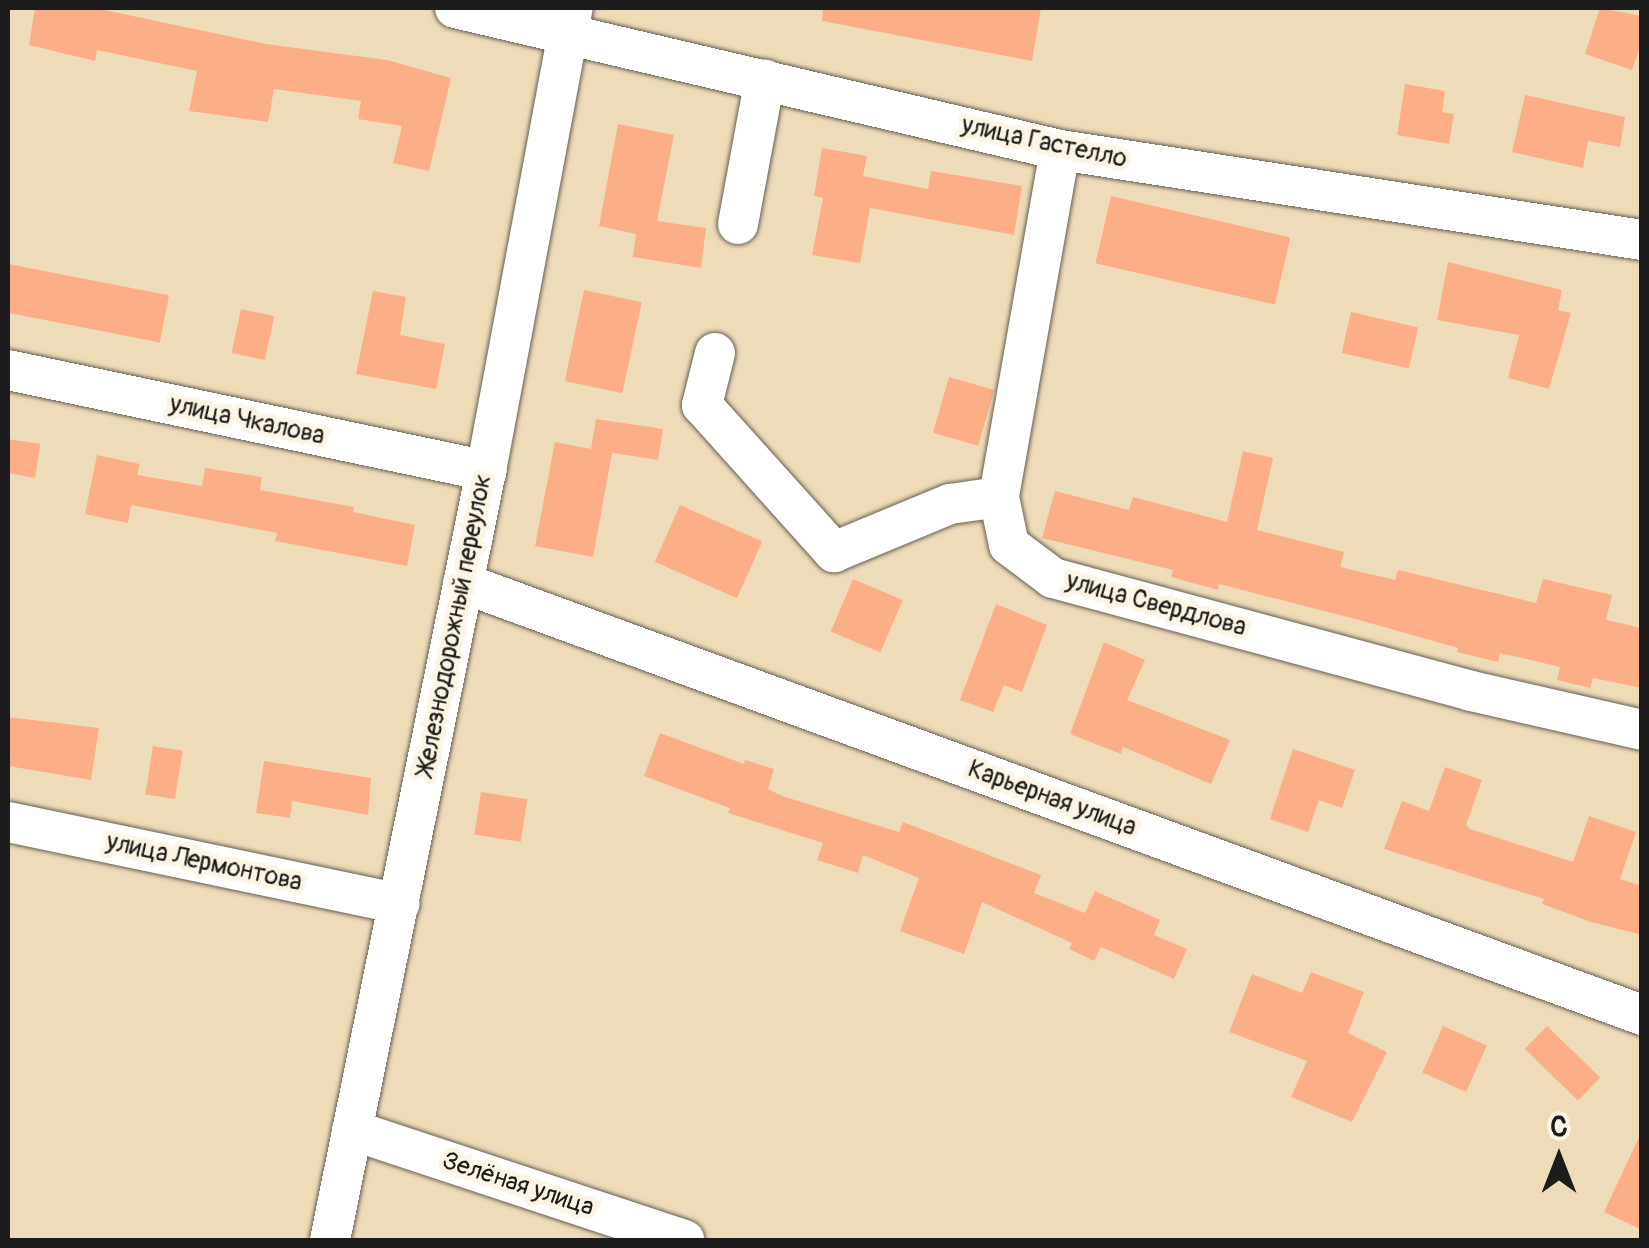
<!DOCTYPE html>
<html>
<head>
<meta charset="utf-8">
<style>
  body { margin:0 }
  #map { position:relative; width:1649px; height:1248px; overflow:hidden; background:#eedcb9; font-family:Pangolin,sans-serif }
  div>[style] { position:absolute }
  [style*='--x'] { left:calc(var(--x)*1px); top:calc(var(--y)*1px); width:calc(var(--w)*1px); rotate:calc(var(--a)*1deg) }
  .building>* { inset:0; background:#fcaf87; transform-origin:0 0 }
  .roads { filter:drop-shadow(0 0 2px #665f53) drop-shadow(0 0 2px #665f53) }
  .minor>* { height:40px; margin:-20px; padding:0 20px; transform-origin:20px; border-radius:20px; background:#fff }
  span { translate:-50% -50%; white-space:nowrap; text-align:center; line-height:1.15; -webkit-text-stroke:10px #fcf5e5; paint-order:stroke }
  .street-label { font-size:25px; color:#1c1c1c }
  .frame { position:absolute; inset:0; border:10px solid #1c1c1c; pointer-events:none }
  .north { position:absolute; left:1509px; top:1108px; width:100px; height:100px; -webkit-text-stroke:8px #fcf5e5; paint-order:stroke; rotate:0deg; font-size:28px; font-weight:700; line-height:40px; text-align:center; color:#1c1c1c }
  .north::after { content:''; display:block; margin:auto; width:35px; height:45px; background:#1c1c1c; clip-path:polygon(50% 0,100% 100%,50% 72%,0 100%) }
</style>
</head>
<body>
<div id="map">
  <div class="building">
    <div style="clip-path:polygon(35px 8px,95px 8px,266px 44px,387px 60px,451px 78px,429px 171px,393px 163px,402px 126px,358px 119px,361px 101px,274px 89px,268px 122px,189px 111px,197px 71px,97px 50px,95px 61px,29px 45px)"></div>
    <div style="clip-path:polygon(823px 8px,1041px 8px,1032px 61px,822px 21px)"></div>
    <div style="clip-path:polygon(1600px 8px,1642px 16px,1642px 42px,1632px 70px,1585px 54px)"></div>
    <div style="clip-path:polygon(1405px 84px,1445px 91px,1442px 112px,1454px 114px,1449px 144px,1397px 135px)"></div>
    <div style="clip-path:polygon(1525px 95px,1625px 117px,1620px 147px,1588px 141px,1583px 168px,1512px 152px)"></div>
    <div style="clip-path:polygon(618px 124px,674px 135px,657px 221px,706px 228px,701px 268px,633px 257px,636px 234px,599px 226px)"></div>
    <div style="clip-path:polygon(822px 148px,867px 156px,863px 176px,928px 189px,931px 171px,1022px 186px,1014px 235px,870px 208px,860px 263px,812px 255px,823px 198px,814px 196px)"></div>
    <div style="left:1111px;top:196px;width:184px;height:69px;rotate:13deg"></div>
    <div style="clip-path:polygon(1448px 262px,1562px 290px,1558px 310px,1571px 313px,1549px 389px,1508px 378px,1519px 335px,1437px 320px)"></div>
    <div style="left:8px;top:264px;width:164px;height:48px;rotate:11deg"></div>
    <div style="left:584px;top:290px;width:59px;height:93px;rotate:12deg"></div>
    <div style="clip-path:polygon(373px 291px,406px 297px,400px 335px,445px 344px,436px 389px,356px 374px)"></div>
    <div style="left:241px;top:309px;width:34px;height:45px;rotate:12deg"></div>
    <div style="left:1351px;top:312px;width:69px;height:42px;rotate:13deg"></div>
    <div style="left:949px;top:377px;width:47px;height:58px;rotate:16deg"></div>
    <div style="clip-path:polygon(596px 419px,663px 429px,658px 460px,607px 452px,612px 453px,593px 557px,535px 546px,555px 442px,591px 449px)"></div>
    <div style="clip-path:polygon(8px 439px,40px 444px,35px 478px,8px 473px)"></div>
    <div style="clip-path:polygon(1243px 451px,1273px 458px,1257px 530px,1344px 552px,1340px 567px,1395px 580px,1398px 570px,1536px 603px,1543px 579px,1612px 595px,1606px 620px,1642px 628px,1642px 688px,1593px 678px,1590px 688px,1557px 680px,1560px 667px,1500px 653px,1498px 662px,1457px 652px,1458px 648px,1359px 620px,1219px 584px,1218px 590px,1171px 577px,1173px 570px,1042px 538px,1055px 491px,1129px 510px,1133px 497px,1227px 522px)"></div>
    <div style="clip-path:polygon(97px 455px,140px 464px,137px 475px,202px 486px,205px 468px,262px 477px,260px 490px,354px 507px,353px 512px,415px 525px,407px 566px,275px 541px,277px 533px,131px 505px,128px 523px,85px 514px)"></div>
    <div style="left:680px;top:505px;width:90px;height:62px;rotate:24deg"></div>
    <div style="left:853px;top:579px;width:54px;height:57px;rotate:23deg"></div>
    <div style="clip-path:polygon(996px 604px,1047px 625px,1022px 692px,1004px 685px,993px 712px,960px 700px)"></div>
    <div style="clip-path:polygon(1104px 642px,1145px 660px,1127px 700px,1230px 740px,1211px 784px,1123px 747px,1121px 754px,1070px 734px)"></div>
    <div style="clip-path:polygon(8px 717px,99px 728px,91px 780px,8px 766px)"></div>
    <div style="clip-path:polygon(660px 733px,744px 764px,745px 760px,774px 769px,768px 789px,782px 796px,899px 832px,903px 822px,1041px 875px,1034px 893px,1085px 913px,1095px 891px,1160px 920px,1154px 935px,1187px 949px,1174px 979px,1101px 947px,1094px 961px,1069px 949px,1072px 943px,982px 902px,964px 954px,900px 931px,919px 878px,863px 855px,858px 873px,817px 860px,823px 843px,728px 813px,730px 808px,644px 776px)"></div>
    <div style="left:153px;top:746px;width:30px;height:49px;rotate:9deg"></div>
    <div style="clip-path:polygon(1293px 749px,1355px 770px,1342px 808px,1319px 800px,1308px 832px,1270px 819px)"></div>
    <div style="clip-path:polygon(264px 761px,371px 778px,368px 815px,292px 801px,290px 818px,256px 813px)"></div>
    <div style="clip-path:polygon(1445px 767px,1482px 780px,1466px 825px,1470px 829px,1573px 862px,1589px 816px,1636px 832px,1620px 879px,1642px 886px,1642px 935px,1591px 922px,1542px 904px,1544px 899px,1384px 849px,1402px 801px,1429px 811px)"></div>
    <div style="left:481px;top:792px;width:47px;height:43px;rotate:9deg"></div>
    <div style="clip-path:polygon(1311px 972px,1364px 992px,1348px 1033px,1387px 1052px,1352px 1122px,1291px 1097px,1307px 1061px,1229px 1032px,1252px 974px,1302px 993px)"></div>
    <div style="left:1443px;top:1026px;width:48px;height:51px;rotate:24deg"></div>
    <div style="left:1547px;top:1026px;width:74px;height:32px;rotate:44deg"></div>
    <div style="clip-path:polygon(1642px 1131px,1642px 1230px,1604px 1212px)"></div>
  </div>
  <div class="roads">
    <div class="minor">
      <div style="--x:455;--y:8;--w:621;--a:13.21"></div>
      <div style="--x:1060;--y:150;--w:589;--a:8.79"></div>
      <div style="--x:1060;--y:150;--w:352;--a:100"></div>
      <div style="--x:999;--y:497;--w:49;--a:78.2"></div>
      <div style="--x:1009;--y:545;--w:55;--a:36.9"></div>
      <div style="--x:1053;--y:578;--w:433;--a:15.1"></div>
      <div style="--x:1471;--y:691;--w:175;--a:12.8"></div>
      <div style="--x:738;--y:224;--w:147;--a:-79.5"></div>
      <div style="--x:715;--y:353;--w:54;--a:104"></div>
      <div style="--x:702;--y:405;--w:198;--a:48.1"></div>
      <div style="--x:834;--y:552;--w:126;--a:-22.5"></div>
      <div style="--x:950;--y:504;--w:49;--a:-8.1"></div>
      <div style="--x:8;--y:370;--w:489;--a:11.9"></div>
      <div style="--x:463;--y:583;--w:1256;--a:20.12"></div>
      <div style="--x:8;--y:822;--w:400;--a:11.8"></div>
      <div style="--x:352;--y:1130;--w:350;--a:18.3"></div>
      <div style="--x:330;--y:1240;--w:785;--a:-78.53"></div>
      <div style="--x:486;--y:471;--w:471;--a:-79.4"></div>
    </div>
  </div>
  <div class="street-label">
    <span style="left:1044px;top:143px;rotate:12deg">улица Гастелло</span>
    <span style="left:247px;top:421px;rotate:12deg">улица Чкалова</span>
    <span style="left:1156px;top:605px;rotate:15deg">улица Свердлова</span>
    <span style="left:455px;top:625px;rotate:-79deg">Железнодорожный переулок</span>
    <span style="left:1052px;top:799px;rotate:20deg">Карьерная улица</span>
    <span style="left:204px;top:863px;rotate:12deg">улица Лермонтова</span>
    <span style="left:518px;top:1185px;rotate:18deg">Зелёная улица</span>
  </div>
  <div class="frame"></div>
  <div class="north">С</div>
</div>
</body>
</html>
